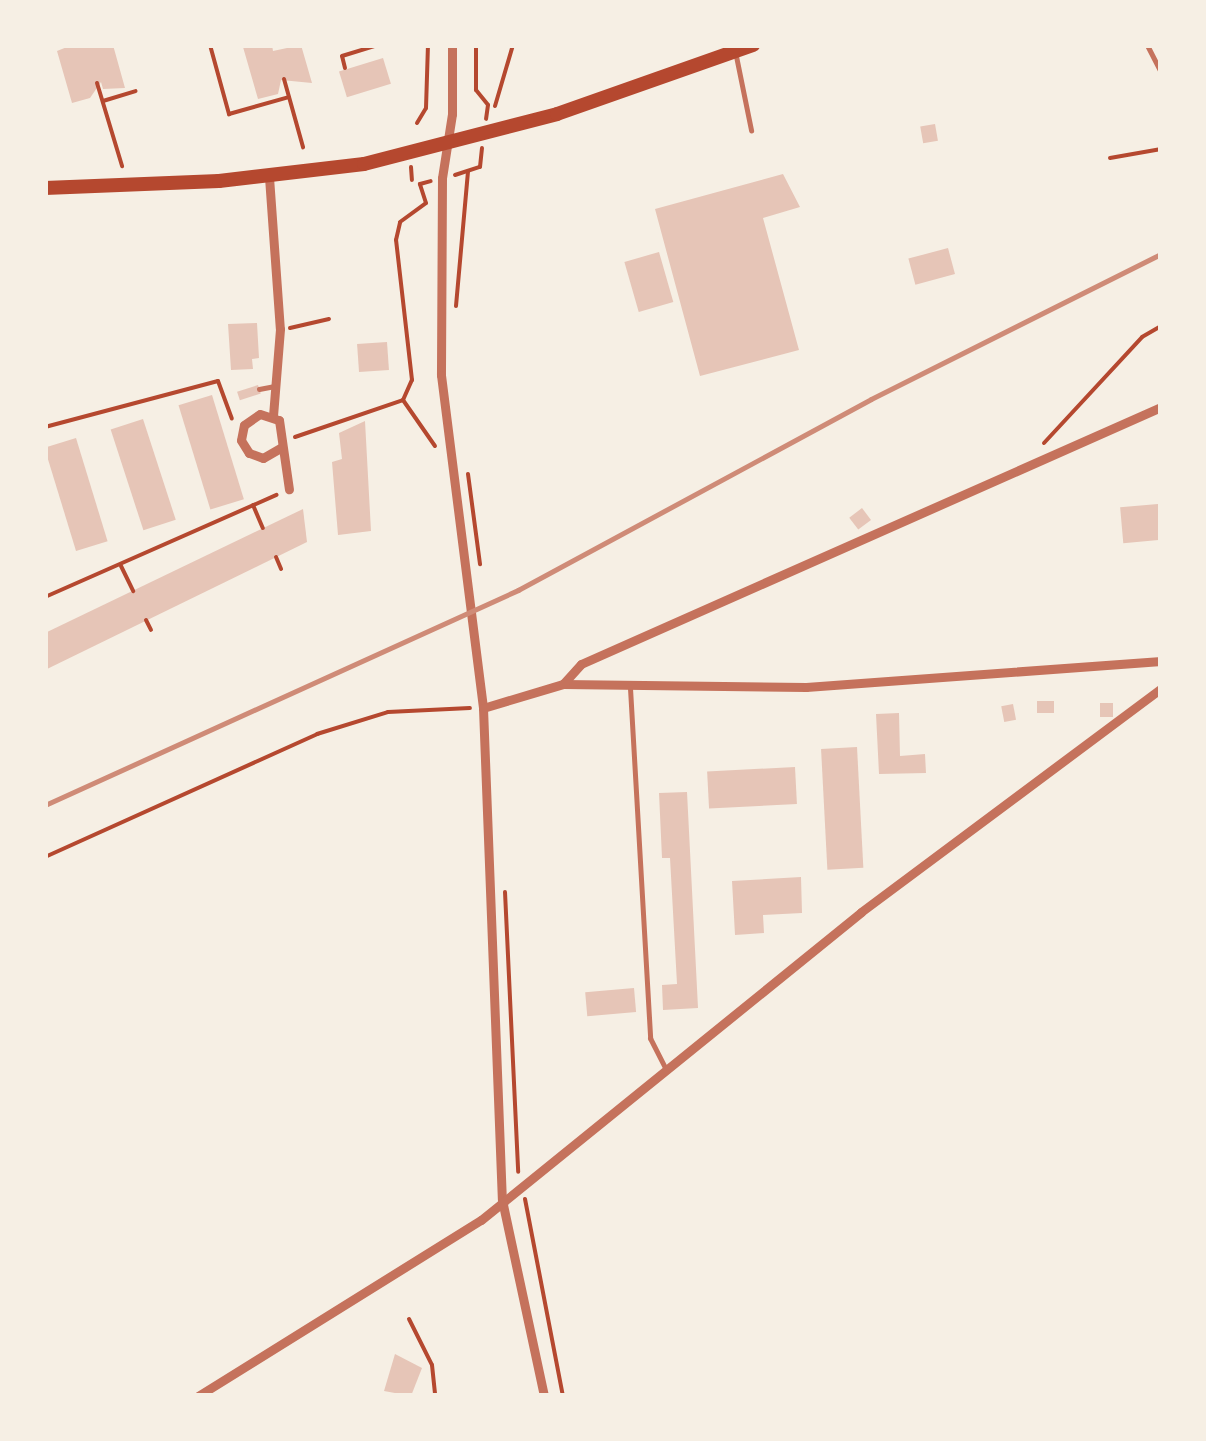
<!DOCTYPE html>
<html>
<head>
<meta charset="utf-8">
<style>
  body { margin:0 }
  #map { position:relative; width:1206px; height:1441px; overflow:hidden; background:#f6efe4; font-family:"DM Sans",sans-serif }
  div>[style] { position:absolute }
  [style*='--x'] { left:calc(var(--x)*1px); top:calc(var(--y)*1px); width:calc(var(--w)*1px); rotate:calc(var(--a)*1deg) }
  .building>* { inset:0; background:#e6c5b7; transform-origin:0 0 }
  .path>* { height:4px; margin:-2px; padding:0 2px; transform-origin:2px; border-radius:2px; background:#b5482f }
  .service>* { height:5px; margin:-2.5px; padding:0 2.5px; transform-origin:2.5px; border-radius:2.5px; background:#c5725c }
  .minor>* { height:9px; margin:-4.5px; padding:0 4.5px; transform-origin:4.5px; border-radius:4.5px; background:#c5725c }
  .secondary>* { height:14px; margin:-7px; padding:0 7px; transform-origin:7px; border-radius:7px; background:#b5482f }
  .rail>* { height:5px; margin:-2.5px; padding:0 2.5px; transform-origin:2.5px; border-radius:2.5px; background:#cf8b77 }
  span { translate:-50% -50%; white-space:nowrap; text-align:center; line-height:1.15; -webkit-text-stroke:8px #f6efe4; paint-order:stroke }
  .frame { position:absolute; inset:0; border:48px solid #f6efe4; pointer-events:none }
</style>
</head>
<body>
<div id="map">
  <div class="building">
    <div style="clip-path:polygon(72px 45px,113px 45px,125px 88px,103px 89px,101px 82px,90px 98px,72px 103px,57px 51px)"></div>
    <div style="clip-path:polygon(272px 45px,273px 51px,301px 45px,312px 83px,281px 80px,278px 94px,258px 99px,243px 47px)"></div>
    <div style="left:383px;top:58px;width:27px;height:46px;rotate:73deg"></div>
    <div style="left:935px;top:124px;width:17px;height:15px;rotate:80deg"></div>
    <div style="clip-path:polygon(783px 174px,800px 207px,763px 218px,799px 350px,700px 376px,655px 209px)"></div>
    <div style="left:948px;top:248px;width:27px;height:41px;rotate:75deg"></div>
    <div style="left:659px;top:252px;width:52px;height:36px;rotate:74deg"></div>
    <div style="clip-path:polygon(257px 323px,259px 358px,252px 359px,253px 369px,231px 370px,228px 324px)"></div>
    <div style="left:387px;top:342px;width:28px;height:30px;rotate:86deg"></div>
    <div style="left:258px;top:385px;width:9px;height:22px;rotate:72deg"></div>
    <div style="left:212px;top:395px;width:109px;height:35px;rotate:73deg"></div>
    <div style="left:143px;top:419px;width:106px;height:34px;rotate:72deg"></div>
    <div style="clip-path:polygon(365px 421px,371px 531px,338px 535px,332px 462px,342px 459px,339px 433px)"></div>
    <div style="left:76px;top:438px;width:108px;height:33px;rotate:73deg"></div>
    <div style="left:1158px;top:504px;width:36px;height:38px;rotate:85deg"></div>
    <div style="left:862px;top:508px;width:15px;height:16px;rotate:53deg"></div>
    <div style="clip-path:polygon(303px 509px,307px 542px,45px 670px,45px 633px)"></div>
    <div style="left:1054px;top:701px;width:12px;height:17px;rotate:90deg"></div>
    <div style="left:1113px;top:703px;width:14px;height:13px;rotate:90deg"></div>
    <div style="left:1013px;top:704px;width:16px;height:12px;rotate:79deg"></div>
    <div style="clip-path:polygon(899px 713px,900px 756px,925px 754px,926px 773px,879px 774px,876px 714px)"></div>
    <div style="left:857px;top:747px;width:121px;height:36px;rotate:87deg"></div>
    <div style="left:795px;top:767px;width:37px;height:88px;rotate:87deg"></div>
    <div style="clip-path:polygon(687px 792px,698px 1008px,663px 1010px,662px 985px,677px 984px,670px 858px,662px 858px,659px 793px)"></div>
    <div style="clip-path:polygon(801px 877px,802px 913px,763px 915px,764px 933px,735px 935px,732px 881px)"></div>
    <div style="left:634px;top:988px;width:24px;height:49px;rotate:85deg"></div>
    <div style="clip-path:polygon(395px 1354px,422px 1368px,411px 1396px,384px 1391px)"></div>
  </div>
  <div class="path">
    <div style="--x:210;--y:45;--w:72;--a:74.6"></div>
    <div style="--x:229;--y:114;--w:62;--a:-15.8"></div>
    <div style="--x:476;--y:45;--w:45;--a:90"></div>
    <div style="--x:476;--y:90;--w:19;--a:51"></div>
    <div style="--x:488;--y:105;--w:14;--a:98"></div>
    <div style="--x:345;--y:68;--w:12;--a:-104"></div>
    <div style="--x:342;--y:56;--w:38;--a:-17"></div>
    <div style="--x:284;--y:79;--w:71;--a:74.4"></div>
    <div style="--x:97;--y:83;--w:87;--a:73.2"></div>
    <div style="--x:103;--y:101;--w:34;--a:-17"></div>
    <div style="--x:495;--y:106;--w:64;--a:-73.6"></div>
    <div style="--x:417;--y:123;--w:17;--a:-59"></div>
    <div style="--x:426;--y:108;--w:63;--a:-88.2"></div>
    <div style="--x:1110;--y:158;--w:52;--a:-10"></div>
    <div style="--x:411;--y:167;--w:13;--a:86"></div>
    <div style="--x:455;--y:175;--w:26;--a:-18"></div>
    <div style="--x:480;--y:167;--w:19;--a:-84"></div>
    <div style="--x:456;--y:306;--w:135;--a:-84.9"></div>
    <div style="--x:290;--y:328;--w:40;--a:-13"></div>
    <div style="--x:403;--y:400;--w:22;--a:-66"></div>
    <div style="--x:412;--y:380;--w:141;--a:-96.5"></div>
    <div style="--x:396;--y:240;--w:18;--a:-77"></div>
    <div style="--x:400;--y:222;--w:32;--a:-36"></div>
    <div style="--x:426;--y:203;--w:20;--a:-108"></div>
    <div style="--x:420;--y:184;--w:11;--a:-15"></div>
    <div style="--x:45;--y:427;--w:179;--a:-14.9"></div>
    <div style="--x:218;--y:381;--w:40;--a:69.8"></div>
    <div style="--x:295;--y:437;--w:114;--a:-18.9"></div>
    <div style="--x:403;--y:400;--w:56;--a:55.2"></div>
    <div style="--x:1044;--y:443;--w:144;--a:-47.2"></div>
    <div style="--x:1142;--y:337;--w:22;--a:-30"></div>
    <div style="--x:468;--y:474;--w:91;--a:82.4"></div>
    <div style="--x:253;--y:505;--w:25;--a:67"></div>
    <div style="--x:276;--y:557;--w:13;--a:67"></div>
    <div style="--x:121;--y:566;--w:28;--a:64"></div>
    <div style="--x:45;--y:597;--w:253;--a:-23.8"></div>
    <div style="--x:146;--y:620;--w:11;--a:63"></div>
    <div style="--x:45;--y:857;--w:299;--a:-24.3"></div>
    <div style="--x:317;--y:734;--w:74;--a:-17.2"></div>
    <div style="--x:388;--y:712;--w:82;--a:-2.8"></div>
    <div style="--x:505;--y:892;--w:280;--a:87.3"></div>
    <div style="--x:525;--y:1199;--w:201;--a:79.1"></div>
    <div style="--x:409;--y:1319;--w:51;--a:63.4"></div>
    <div style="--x:432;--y:1365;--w:31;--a:84"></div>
  </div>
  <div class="service">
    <div style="--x:1147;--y:45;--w:30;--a:63"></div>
    <div style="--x:736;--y:56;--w:76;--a:78.5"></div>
    <div style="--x:259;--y:389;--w:16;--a:-11"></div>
    <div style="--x:630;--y:688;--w:351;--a:86.7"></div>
    <div style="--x:650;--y:1038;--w:36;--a:63"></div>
  </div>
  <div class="minor">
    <div style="--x:452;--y:45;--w:69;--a:90"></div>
    <div style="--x:452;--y:114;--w:65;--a:98.9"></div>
    <div style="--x:442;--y:178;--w:197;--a:90.3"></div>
    <div style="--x:441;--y:375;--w:336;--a:82.8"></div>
    <div style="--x:483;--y:708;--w:492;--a:87.8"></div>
    <div style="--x:502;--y:1200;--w:200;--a:77.9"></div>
    <div style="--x:269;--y:177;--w:152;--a:85.9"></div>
    <div style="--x:280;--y:329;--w:87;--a:94.6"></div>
    <div style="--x:282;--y:447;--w:22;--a:150"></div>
    <div style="--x:263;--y:458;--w:15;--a:-160"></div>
    <div style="--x:249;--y:453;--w:15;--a:-122"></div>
    <div style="--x:241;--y:440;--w:15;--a:-79"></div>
    <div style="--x:244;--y:425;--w:19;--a:-35"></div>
    <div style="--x:260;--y:414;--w:20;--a:18"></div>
    <div style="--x:279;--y:420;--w:70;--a:81.8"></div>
    <div style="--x:563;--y:684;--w:243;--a:0.7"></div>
    <div style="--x:806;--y:687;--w:356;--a:-4.2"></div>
    <div style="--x:483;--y:708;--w:84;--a:-16.7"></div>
    <div style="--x:563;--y:684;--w:27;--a:-48"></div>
    <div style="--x:581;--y:664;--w:634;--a:-23.9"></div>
    <div style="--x:198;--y:1396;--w:333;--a:-31.9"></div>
    <div style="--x:481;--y:1220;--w:489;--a:-39"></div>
    <div style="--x:861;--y:912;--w:374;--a:-36.7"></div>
  </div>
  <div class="secondary">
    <div style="--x:45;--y:188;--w:174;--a:-2.3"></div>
    <div style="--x:219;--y:181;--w:146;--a:-6.7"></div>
    <div style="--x:364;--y:164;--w:199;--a:-14.5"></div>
    <div style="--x:557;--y:114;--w:208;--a:-19.4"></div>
  </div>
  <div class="rail">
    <div style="--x:45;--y:805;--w:520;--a:-24.44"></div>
    <div style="--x:518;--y:590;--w:401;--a:-28.4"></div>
    <div style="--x:871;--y:399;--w:324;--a:-26.6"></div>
  </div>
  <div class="frame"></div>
</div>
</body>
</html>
